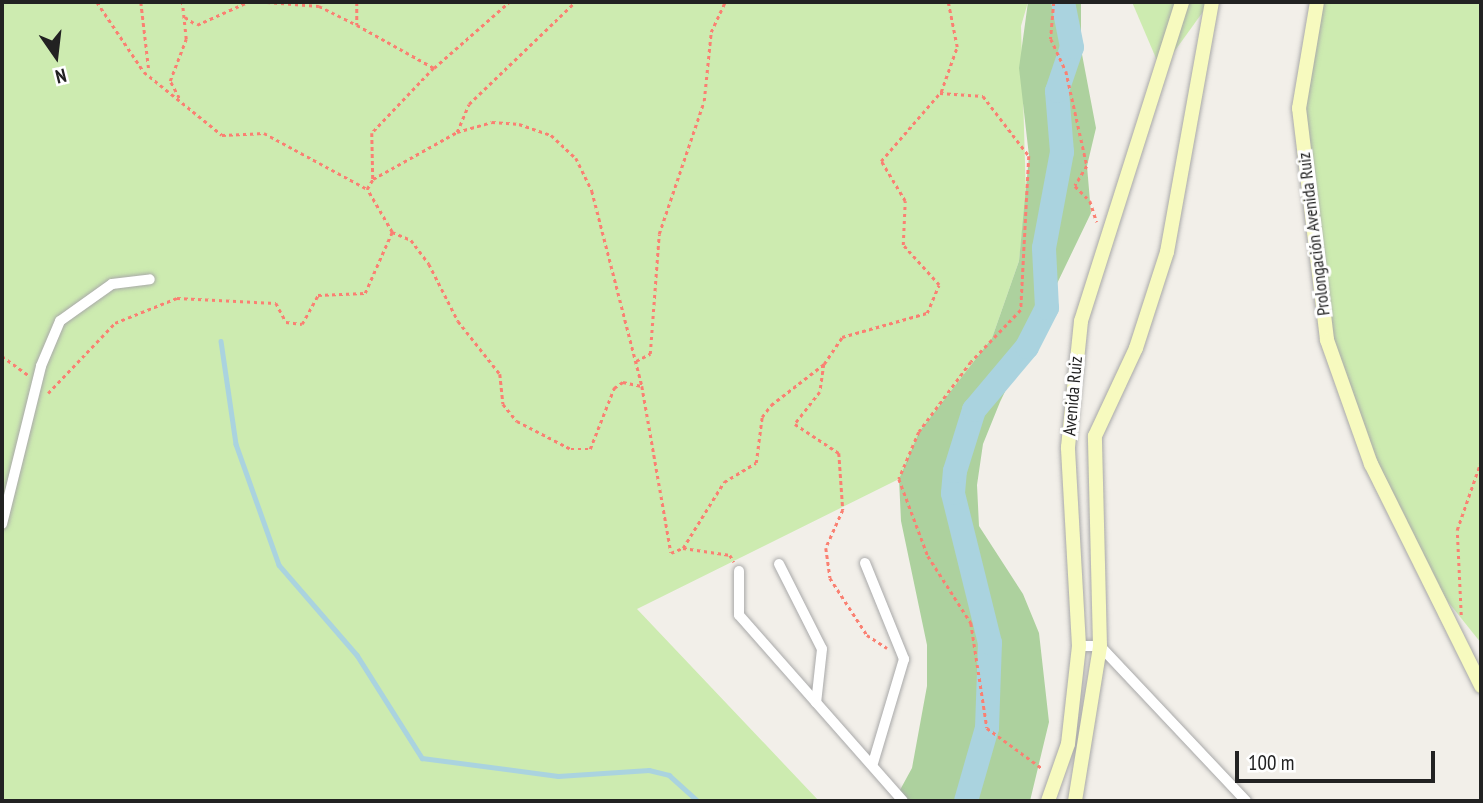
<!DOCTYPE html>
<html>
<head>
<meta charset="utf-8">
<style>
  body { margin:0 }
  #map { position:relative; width:1483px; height:803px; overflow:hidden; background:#f2efe9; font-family:"PT Sans Narrow",sans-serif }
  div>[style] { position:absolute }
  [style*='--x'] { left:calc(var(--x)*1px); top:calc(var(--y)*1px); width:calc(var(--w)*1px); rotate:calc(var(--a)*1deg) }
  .grass>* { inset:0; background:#cdebb0 }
  .forest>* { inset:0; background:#add19e }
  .stream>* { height:4.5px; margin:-2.25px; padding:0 2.25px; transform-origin:2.25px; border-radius:2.25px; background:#aad3df }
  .river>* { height:24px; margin:-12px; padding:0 12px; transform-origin:12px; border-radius:12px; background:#aad3df }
  .path>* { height:2.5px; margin-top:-1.25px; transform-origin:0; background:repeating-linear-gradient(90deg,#fa8072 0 3.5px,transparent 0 7px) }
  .roads { filter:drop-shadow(0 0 2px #a9a9a9) drop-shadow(0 0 2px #a9a9a9) }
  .street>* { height:10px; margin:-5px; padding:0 5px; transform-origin:5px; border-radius:5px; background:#fff }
  .secondary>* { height:14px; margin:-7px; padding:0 7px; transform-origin:7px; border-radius:7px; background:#f7fabf }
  span { translate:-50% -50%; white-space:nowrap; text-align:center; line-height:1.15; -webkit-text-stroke:6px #fff; paint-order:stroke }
  .street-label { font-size:18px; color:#222 }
  .frame { position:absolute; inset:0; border:4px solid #222; pointer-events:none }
  .north { position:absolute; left:21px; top:21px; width:70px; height:70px; -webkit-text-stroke:5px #fff; paint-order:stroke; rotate:166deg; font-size:19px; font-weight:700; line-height:28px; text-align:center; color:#222 }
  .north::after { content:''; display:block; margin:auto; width:24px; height:32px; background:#222; clip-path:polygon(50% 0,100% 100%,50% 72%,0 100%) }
  .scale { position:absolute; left:1235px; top:751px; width:200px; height:32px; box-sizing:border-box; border:4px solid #222; border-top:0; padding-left:9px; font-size:21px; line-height:24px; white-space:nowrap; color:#222; -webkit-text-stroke:5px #fff; paint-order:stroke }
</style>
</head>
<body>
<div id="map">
  <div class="grass">
    <div style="clip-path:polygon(2px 2px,1028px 2px,1021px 26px,1026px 197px,1019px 261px,992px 338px,919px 432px,899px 479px,637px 609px,819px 801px,2px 801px)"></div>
    <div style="clip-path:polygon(1132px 2px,1210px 2px,1161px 70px)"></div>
    <div style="clip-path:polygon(1316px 2px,1481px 2px,1481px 643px,1405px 548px,1357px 426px,1318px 281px,1304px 81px)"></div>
  </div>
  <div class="forest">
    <div style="clip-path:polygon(1028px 2px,1081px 2px,1081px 49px,1096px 128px,1087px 166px,1091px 213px,1000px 402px,983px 444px,977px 485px,979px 526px,1023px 594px,1039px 633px,1049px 722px,1030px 801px,894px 801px,912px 768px,927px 686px,927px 645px,901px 521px,899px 479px,919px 432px,992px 338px,1019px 261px,1029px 156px,1019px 68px)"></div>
  </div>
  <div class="stream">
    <div style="--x:221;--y:341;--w:104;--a:81.7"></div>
    <div style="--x:236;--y:444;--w:128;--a:70.4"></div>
    <div style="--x:279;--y:565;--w:119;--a:49.1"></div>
    <div style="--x:357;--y:655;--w:122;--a:57.7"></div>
    <div style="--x:422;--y:758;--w:137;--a:7.5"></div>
    <div style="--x:558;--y:776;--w:91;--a:-3.8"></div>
    <div style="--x:649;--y:770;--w:21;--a:14"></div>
    <div style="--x:669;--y:775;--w:39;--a:42"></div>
  </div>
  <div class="river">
    <div style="--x:966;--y:801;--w:76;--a:-74"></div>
    <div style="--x:987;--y:728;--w:85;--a:-88"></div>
    <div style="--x:990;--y:643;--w:154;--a:-103.9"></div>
    <div style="--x:953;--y:493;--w:22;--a:-85"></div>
    <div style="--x:955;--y:471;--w:64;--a:-72.7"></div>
    <div style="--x:974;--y:410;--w:82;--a:-49.9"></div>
    <div style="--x:1027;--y:347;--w:44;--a:-62.9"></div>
    <div style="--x:1047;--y:308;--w:60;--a:-92.9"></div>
    <div style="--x:1044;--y:248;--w:98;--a:-79.4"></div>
    <div style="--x:1062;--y:152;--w:61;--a:-94.7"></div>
    <div style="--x:1057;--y:91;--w:46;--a:-71.2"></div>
    <div style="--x:1072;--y:47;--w:46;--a:-101.3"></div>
  </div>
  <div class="path">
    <div style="--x:97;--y:2;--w:84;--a:56.1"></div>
    <div style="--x:144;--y:72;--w:100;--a:38.9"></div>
    <div style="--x:222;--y:135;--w:42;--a:-2.7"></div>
    <div style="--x:264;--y:133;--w:117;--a:28.5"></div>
    <div style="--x:141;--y:2;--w:68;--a:83.3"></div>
    <div style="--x:267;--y:2;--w:52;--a:4.4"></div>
    <div style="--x:319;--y:6;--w:42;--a:26.6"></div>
    <div style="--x:357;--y:2;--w:23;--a:90"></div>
    <div style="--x:357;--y:25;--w:88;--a:29.2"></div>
    <div style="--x:434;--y:68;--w:90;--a:133.6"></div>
    <div style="--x:372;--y:133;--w:46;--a:88.8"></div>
    <div style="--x:1054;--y:2;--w:37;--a:95"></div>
    <div style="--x:1051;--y:39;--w:35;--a:65"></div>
    <div style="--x:1066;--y:71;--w:97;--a:77.5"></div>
    <div style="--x:1087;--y:166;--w:23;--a:121"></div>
    <div style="--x:1075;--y:186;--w:21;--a:45"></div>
    <div style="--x:1090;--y:201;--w:22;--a:72"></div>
    <div style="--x:185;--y:17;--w:14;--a:34"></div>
    <div style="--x:197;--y:25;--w:56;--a:-24.3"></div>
    <div style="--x:434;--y:68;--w:100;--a:-41.3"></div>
    <div style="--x:941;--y:92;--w:48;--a:-70.4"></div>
    <div style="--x:957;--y:47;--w:46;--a:-101.3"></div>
    <div style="--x:179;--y:98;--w:19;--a:-118"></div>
    <div style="--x:170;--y:81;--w:45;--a:-69.1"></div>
    <div style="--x:186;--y:39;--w:37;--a:-96"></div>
    <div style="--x:457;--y:132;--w:30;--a:-67"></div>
    <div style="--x:469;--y:104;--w:147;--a:-43.9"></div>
    <div style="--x:392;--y:232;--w:21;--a:23"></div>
    <div style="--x:411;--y:240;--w:30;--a:53"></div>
    <div style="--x:429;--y:264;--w:64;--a:63"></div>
    <div style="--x:458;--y:321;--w:68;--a:51.6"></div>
    <div style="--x:500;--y:374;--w:30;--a:84"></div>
    <div style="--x:503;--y:404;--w:22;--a:51"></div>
    <div style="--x:517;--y:421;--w:61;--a:27.4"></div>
    <div style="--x:571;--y:449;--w:19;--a:0"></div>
    <div style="--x:590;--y:449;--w:66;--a:-68.5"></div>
    <div style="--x:614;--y:388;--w:11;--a:-34"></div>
    <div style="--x:623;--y:382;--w:19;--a:12"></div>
    <div style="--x:2;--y:356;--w:32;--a:36"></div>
    <div style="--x:636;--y:361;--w:16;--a:-27"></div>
    <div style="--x:650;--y:354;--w:120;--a:-85.7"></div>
    <div style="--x:659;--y:234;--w:140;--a:-71.3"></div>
    <div style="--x:704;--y:101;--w:69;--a:-84.2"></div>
    <div style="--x:711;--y:32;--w:33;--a:-65"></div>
    <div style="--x:824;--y:364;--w:28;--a:98"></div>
    <div style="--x:820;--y:392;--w:41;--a:128"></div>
    <div style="--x:795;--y:424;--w:53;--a:33.4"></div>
    <div style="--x:839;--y:453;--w:57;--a:86"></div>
    <div style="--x:843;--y:510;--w:42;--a:114.1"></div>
    <div style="--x:826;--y:548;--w:30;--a:82"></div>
    <div style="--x:830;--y:578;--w:68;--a:57"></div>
    <div style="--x:867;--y:635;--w:24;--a:33"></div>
    <div style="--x:48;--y:393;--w:97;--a:-46.3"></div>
    <div style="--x:115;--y:323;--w:67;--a:-22"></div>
    <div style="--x:177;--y:298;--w:99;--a:2.9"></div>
    <div style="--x:276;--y:303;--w:21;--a:62"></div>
    <div style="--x:286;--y:322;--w:16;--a:7"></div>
    <div style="--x:302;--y:324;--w:33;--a:-61"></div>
    <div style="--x:318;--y:295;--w:47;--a:-2.4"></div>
    <div style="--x:365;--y:293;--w:67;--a:-66.1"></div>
    <div style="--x:392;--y:232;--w:50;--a:-120.2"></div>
    <div style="--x:367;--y:189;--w:12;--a:-59"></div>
    <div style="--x:373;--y:179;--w:96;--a:-29.2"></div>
    <div style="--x:457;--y:132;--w:36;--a:-16"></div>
    <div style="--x:492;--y:122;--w:27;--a:4"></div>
    <div style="--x:519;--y:124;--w:34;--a:19"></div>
    <div style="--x:551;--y:135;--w:34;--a:43"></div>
    <div style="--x:576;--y:158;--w:37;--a:64"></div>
    <div style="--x:592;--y:191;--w:201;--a:75.6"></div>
    <div style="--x:642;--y:386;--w:169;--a:80.1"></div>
    <div style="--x:671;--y:553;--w:13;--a:-23"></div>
    <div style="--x:683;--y:548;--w:78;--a:-58.2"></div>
    <div style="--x:724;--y:482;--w:37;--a:-31"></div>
    <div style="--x:756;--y:463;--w:46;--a:-82.6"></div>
    <div style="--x:762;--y:417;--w:15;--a:-53"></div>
    <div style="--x:771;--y:405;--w:67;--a:-37.7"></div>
    <div style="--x:824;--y:364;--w:32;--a:-56"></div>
    <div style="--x:842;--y:337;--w:88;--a:-15.8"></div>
    <div style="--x:927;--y:313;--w:30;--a:-67"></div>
    <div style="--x:939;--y:285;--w:54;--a:-132"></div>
    <div style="--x:903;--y:245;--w:44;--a:-87.4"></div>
    <div style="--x:905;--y:201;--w:47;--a:-121"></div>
    <div style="--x:881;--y:161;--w:90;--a:-49.1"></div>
    <div style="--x:940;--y:93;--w:43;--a:4"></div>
    <div style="--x:983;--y:96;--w:76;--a:52.5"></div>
    <div style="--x:1029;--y:156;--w:154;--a:93"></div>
    <div style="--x:1021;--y:310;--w:72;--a:133.9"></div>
    <div style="--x:971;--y:362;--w:87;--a:126.6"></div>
    <div style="--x:919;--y:432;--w:51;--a:113.1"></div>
    <div style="--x:899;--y:479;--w:82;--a:69.4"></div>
    <div style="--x:928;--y:556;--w:80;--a:57.3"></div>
    <div style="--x:971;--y:623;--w:106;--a:81.3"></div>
    <div style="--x:987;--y:728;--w:69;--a:36.2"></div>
    <div style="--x:683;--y:548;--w:48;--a:8.5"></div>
    <div style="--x:730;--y:555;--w:8;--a:60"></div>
    <div style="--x:1461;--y:615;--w:85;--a:-92.7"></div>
    <div style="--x:1457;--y:530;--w:73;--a:-70.8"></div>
  </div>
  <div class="roads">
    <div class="street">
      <div style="--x:2;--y:524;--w:163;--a:-76.1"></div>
      <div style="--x:41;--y:366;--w:49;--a:-67.1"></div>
      <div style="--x:60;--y:321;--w:64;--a:-35.4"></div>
      <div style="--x:112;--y:284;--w:38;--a:-7"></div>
      <div style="--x:865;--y:563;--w:104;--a:67.9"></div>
      <div style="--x:904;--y:659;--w:109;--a:106.6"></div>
      <div style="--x:779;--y:564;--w:95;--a:63.2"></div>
      <div style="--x:822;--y:649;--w:54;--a:96.3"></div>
      <div style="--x:739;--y:571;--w:44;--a:90"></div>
      <div style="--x:739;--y:615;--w:248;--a:48.6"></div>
      <div style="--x:1079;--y:646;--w:21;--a:0"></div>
      <div style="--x:1100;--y:646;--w:213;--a:46.7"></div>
    </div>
    <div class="secondary">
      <div style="--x:1317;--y:2;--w:108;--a:99.6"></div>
      <div style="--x:1299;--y:108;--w:234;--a:83.1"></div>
      <div style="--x:1327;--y:340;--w:132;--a:70.5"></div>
      <div style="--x:1371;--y:464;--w:248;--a:63.6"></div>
      <div style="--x:1048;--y:801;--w:60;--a:-70.7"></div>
      <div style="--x:1068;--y:744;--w:99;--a:-83.6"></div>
      <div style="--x:1079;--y:646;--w:199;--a:-93.2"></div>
      <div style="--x:1068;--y:447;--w:127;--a:-84.1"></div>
      <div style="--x:1081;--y:321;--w:335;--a:-72.4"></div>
      <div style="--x:1075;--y:801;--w:157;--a:-80.8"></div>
      <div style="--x:1100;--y:646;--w:210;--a:-91.4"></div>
      <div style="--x:1095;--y:436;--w:97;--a:-65"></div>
      <div style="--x:1136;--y:348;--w:101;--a:-72.1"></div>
      <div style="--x:1167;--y:252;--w:254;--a:-79.8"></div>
    </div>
  </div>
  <div class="street-label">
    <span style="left:1314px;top:234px;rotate:-97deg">Prolongación Avenida Ruiz</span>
    <span style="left:1073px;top:396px;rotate:-85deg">Avenida Ruiz</span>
  </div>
  <div class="frame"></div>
  <div class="north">N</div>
  <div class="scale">100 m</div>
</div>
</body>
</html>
